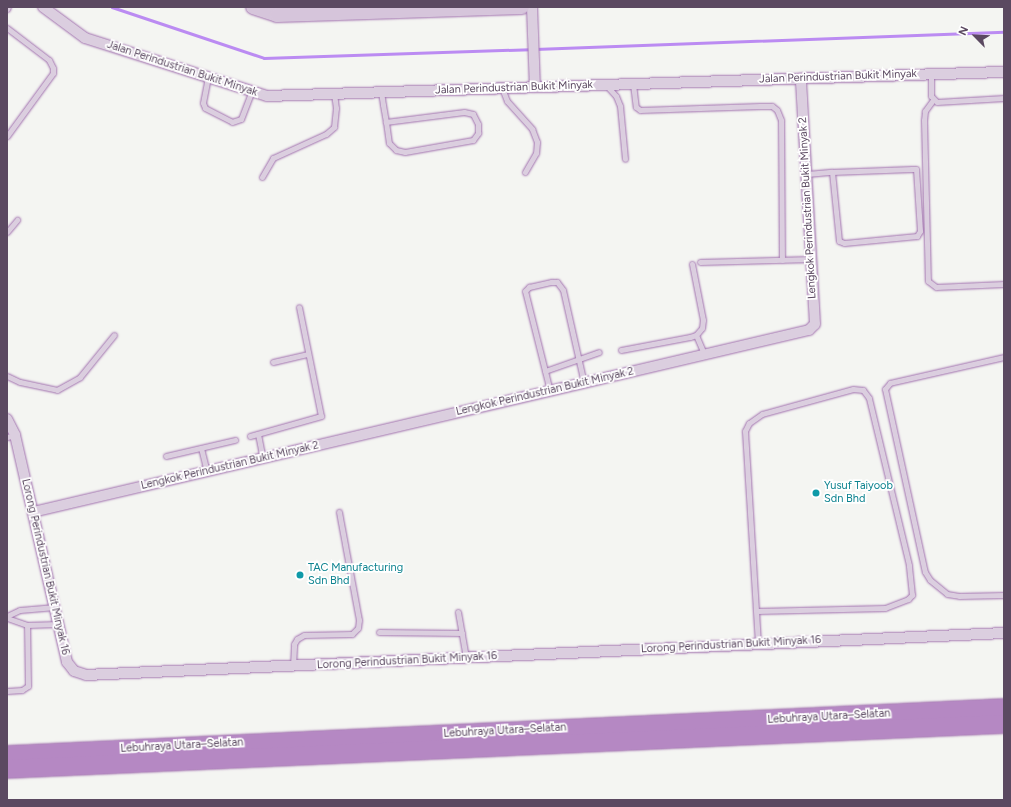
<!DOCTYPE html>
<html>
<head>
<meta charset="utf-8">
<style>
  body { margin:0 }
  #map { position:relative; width:1011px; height:807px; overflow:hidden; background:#f4f5f2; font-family:Figtree,sans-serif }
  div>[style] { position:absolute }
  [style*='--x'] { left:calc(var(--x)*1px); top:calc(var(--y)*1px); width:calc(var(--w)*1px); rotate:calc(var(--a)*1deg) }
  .stream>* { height:2.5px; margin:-1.25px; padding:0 1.25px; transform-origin:1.25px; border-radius:1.25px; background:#bb8bf2 }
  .roads { filter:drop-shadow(0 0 1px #a273af) drop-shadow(0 0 1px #a273af) }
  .lane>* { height:5px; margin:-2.5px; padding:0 2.5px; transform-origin:2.5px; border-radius:2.5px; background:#dbcedf }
  .street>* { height:10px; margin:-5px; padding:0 5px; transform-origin:5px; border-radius:5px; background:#dbcedf }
  .secondary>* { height:14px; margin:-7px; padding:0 7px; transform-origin:7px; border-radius:7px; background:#d6c5db }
  .highway>* { height:18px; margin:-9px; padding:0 9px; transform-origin:9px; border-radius:9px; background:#b588c3 }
  .dots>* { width:11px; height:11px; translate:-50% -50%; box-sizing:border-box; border:2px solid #fff; border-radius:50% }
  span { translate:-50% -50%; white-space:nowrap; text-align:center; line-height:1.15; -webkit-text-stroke:3.5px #fff; paint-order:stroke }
  .street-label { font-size:11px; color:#5b4961 }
  .culture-label { font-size:11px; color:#0d838f }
  .left { translate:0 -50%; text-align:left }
  .frame { position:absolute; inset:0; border:8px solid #5b4961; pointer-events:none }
  .north { position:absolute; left:955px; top:16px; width:40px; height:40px; -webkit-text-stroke:3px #fff; paint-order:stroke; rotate:294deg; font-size:11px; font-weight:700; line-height:16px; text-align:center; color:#5b4961 }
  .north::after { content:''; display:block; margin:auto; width:14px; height:18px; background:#5b4961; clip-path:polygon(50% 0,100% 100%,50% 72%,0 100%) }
</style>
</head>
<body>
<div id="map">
  <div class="stream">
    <div style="--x:112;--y:7;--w:160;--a:18.5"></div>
    <div style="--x:264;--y:58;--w:266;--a:-1.9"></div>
    <div style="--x:535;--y:49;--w:469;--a:-2.1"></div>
  </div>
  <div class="roads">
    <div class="lane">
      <div style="--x:7;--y:9;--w:2;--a:-63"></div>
      <div style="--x:7;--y:28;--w:53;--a:37.3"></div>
      <div style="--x:49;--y:60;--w:9;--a:63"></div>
      <div style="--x:53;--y:68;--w:5;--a:90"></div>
      <div style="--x:53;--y:73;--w:78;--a:126.1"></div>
      <div style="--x:931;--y:74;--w:22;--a:90"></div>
      <div style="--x:931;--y:96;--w:8;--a:45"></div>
      <div style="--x:937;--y:102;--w:67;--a:-3.4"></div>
      <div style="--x:208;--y:77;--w:26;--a:101"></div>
      <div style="--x:203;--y:103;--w:5;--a:68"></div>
      <div style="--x:205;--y:108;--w:30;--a:27"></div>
      <div style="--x:232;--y:122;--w:9;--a:-18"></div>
      <div style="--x:241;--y:119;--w:30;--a:-69"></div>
      <div style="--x:633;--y:84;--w:23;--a:83"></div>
      <div style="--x:636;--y:107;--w:5;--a:37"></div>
      <div style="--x:640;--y:110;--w:120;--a:-1.9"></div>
      <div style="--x:760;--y:106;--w:12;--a:0"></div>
      <div style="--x:772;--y:106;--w:6;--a:39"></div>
      <div style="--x:777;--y:110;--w:11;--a:68"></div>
      <div style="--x:781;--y:120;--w:140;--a:89.6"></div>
      <div style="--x:606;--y:85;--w:15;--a:48"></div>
      <div style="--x:616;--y:96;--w:11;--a:68"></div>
      <div style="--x:620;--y:106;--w:53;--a:84.6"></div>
      <div style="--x:502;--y:88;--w:14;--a:69"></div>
      <div style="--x:507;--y:101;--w:38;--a:48"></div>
      <div style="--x:532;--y:129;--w:14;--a:69"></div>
      <div style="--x:537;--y:142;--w:11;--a:95"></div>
      <div style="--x:536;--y:153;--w:22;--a:120"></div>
      <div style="--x:381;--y:92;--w:13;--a:81"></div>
      <div style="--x:383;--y:105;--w:17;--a:80"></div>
      <div style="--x:386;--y:122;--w:21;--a:82"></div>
      <div style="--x:389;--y:143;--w:10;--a:45"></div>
      <div style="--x:396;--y:150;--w:9;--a:13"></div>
      <div style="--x:405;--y:152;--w:69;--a:-10"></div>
      <div style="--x:473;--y:140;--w:9;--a:-54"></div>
      <div style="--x:478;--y:133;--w:9;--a:-90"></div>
      <div style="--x:478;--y:124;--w:11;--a:-117"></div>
      <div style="--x:473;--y:114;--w:9;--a:-167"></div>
      <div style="--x:464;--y:112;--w:79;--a:172.7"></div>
      <div style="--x:933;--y:100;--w:14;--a:126"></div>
      <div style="--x:925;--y:111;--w:9;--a:96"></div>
      <div style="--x:924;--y:120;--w:161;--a:88.6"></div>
      <div style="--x:928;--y:281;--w:10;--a:37"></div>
      <div style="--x:936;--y:287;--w:68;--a:-2.5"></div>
      <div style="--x:807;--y:174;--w:25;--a:-5"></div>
      <div style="--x:832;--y:172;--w:80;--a:-2.1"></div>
      <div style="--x:912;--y:169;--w:4;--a:0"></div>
      <div style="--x:916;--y:169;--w:62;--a:86.3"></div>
      <div style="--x:920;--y:231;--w:6;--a:121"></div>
      <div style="--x:917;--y:236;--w:73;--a:174.5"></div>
      <div style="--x:844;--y:243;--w:5;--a:-158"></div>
      <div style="--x:839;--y:241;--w:69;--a:-95.8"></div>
      <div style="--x:262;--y:177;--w:22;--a:-60"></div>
      <div style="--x:273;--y:158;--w:58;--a:-24.4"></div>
      <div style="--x:326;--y:134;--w:11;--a:-41"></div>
      <div style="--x:334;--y:127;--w:19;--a:-84"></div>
      <div style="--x:336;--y:108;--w:14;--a:-98"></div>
      <div style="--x:7;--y:232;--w:16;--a:-50"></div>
      <div style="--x:700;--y:262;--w:112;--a:-1.5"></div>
      <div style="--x:696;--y:335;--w:21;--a:67"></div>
      <div style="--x:621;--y:350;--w:70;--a:-10.7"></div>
      <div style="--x:690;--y:337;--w:6;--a:-18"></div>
      <div style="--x:696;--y:335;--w:9;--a:-49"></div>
      <div style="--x:702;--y:328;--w:8;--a:-83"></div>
      <div style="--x:703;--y:320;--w:57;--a:-101.1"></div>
      <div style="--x:1004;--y:357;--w:117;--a:167.2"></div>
      <div style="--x:890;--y:383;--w:8;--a:130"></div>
      <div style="--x:885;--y:389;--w:187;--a:77.7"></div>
      <div style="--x:925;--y:572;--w:9;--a:58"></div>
      <div style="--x:930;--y:580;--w:22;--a:39"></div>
      <div style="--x:947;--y:594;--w:12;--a:9"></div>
      <div style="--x:959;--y:596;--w:45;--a:-1.3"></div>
      <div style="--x:273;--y:362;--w:36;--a:-13"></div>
      <div style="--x:545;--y:371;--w:57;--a:-19.4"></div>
      <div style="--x:7;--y:376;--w:14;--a:25"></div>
      <div style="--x:20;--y:382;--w:38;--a:12"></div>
      <div style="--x:57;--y:390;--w:26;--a:-29"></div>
      <div style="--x:80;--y:377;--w:54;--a:-51"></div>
      <div style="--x:550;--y:391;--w:103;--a:-104"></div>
      <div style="--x:525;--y:291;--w:6;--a:-45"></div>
      <div style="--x:529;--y:287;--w:23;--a:-13"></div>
      <div style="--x:551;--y:282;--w:6;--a:0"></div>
      <div style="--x:557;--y:282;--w:10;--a:53"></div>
      <div style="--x:563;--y:290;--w:95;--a:77.3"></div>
      <div style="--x:258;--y:434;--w:25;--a:79"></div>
      <div style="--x:250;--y:436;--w:74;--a:-15.7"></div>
      <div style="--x:321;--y:416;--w:111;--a:-101.4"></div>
      <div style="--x:7;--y:437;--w:8;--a:-14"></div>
      <div style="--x:201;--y:448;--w:25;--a:76"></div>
      <div style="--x:166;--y:456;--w:71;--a:-13.1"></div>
      <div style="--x:757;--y:611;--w:128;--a:-1.3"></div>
      <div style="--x:885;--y:608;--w:25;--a:-21"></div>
      <div style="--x:908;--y:599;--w:6;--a:-45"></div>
      <div style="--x:912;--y:595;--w:30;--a:-96"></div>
      <div style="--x:909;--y:565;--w:172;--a:-103.5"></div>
      <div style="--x:869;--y:398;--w:10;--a:-127"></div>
      <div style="--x:863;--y:390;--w:10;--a:-174"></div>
      <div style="--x:853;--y:389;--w:94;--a:164.6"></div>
      <div style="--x:762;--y:414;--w:16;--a:145"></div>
      <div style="--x:749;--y:423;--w:9;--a:117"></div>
      <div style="--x:745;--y:431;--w:212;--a:86.5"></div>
      <div style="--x:458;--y:612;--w:47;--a:80.1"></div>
      <div style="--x:7;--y:616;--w:14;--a:-25"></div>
      <div style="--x:20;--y:610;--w:35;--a:-5"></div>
      <div style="--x:7;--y:618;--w:21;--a:19"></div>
      <div style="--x:379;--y:632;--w:83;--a:0.7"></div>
      <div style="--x:293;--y:666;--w:22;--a:-87"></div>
      <div style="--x:294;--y:644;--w:6;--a:-59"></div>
      <div style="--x:297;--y:639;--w:8;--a:-30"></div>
      <div style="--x:304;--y:635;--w:48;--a:-1.2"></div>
      <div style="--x:352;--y:634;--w:8;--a:-45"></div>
      <div style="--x:358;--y:628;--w:8;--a:-83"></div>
      <div style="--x:359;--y:620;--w:110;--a:-100.5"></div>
      <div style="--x:7;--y:691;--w:15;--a:-4"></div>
      <div style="--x:22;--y:690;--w:7;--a:-34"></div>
      <div style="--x:28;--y:686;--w:61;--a:-90.9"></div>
      <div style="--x:27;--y:625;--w:31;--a:-2"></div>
    </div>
    <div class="street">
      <div style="--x:43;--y:7;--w:52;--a:36.4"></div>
      <div style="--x:85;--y:38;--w:191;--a:17.7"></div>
      <div style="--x:267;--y:96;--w:737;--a:-1.87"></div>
      <div style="--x:532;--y:7;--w:80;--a:87.9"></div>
      <div style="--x:7;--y:419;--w:18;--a:63"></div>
      <div style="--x:15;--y:435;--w:233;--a:77.1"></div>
      <div style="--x:67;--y:662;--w:11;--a:52"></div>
      <div style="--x:74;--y:671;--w:13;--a:18"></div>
      <div style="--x:86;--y:675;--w:919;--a:-2.62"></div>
      <div style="--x:33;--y:512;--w:797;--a:-13.2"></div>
      <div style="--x:809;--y:330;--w:8;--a:-45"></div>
      <div style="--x:815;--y:324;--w:246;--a:-93.3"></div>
    </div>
    <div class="secondary">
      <div style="--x:253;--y:7;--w:25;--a:18"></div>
      <div style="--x:277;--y:15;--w:245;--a:-1.9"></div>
    </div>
    <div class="highway">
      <div style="--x:7;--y:755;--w:998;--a:-2.7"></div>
      <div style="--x:7;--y:769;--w:998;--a:-2.58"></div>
    </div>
  </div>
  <div class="dots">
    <div style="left:816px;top:493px;background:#0f9aa8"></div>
    <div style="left:300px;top:575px;background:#0f9aa8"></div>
  </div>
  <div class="street-label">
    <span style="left:182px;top:69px;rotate:18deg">Jalan Perindustrian Bukit Minyak</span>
    <span style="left:838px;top:77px;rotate:-2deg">Jalan Perindustrian Bukit Minyak</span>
    <span style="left:514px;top:88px;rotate:-2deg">Jalan Perindustrian Bukit Minyak</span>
    <span style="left:808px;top:208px;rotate:-93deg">Lengkok Perindustrian Bukit Minyak 2</span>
    <span style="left:545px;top:392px;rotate:-13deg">Lengkok Perindustrian Bukit Minyak 2</span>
    <span style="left:230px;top:466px;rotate:-13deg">Lengkok Perindustrian Bukit Minyak 2</span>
    <span style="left:45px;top:567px;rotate:77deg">Lorong Perindustrian Bukit Minyak 16</span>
    <span style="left:731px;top:645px;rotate:-3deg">Lorong Perindustrian Bukit Minyak 16</span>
    <span style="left:407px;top:661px;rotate:-3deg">Lorong Perindustrian Bukit Minyak 16</span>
    <span style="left:829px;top:717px;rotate:-3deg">Lebuhraya Utara–Selatan</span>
    <span style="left:505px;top:731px;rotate:-3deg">Lebuhraya Utara–Selatan</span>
    <span style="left:182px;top:746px;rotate:-3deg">Lebuhraya Utara–Selatan</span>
  </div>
  <div class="culture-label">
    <span class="left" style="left:824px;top:493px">Yusuf Taiyoob<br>Sdn Bhd</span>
    <span class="left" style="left:308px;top:575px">TAC Manufacturing<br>Sdn Bhd</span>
  </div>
  <div class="frame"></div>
  <div class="north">N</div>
</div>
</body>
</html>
